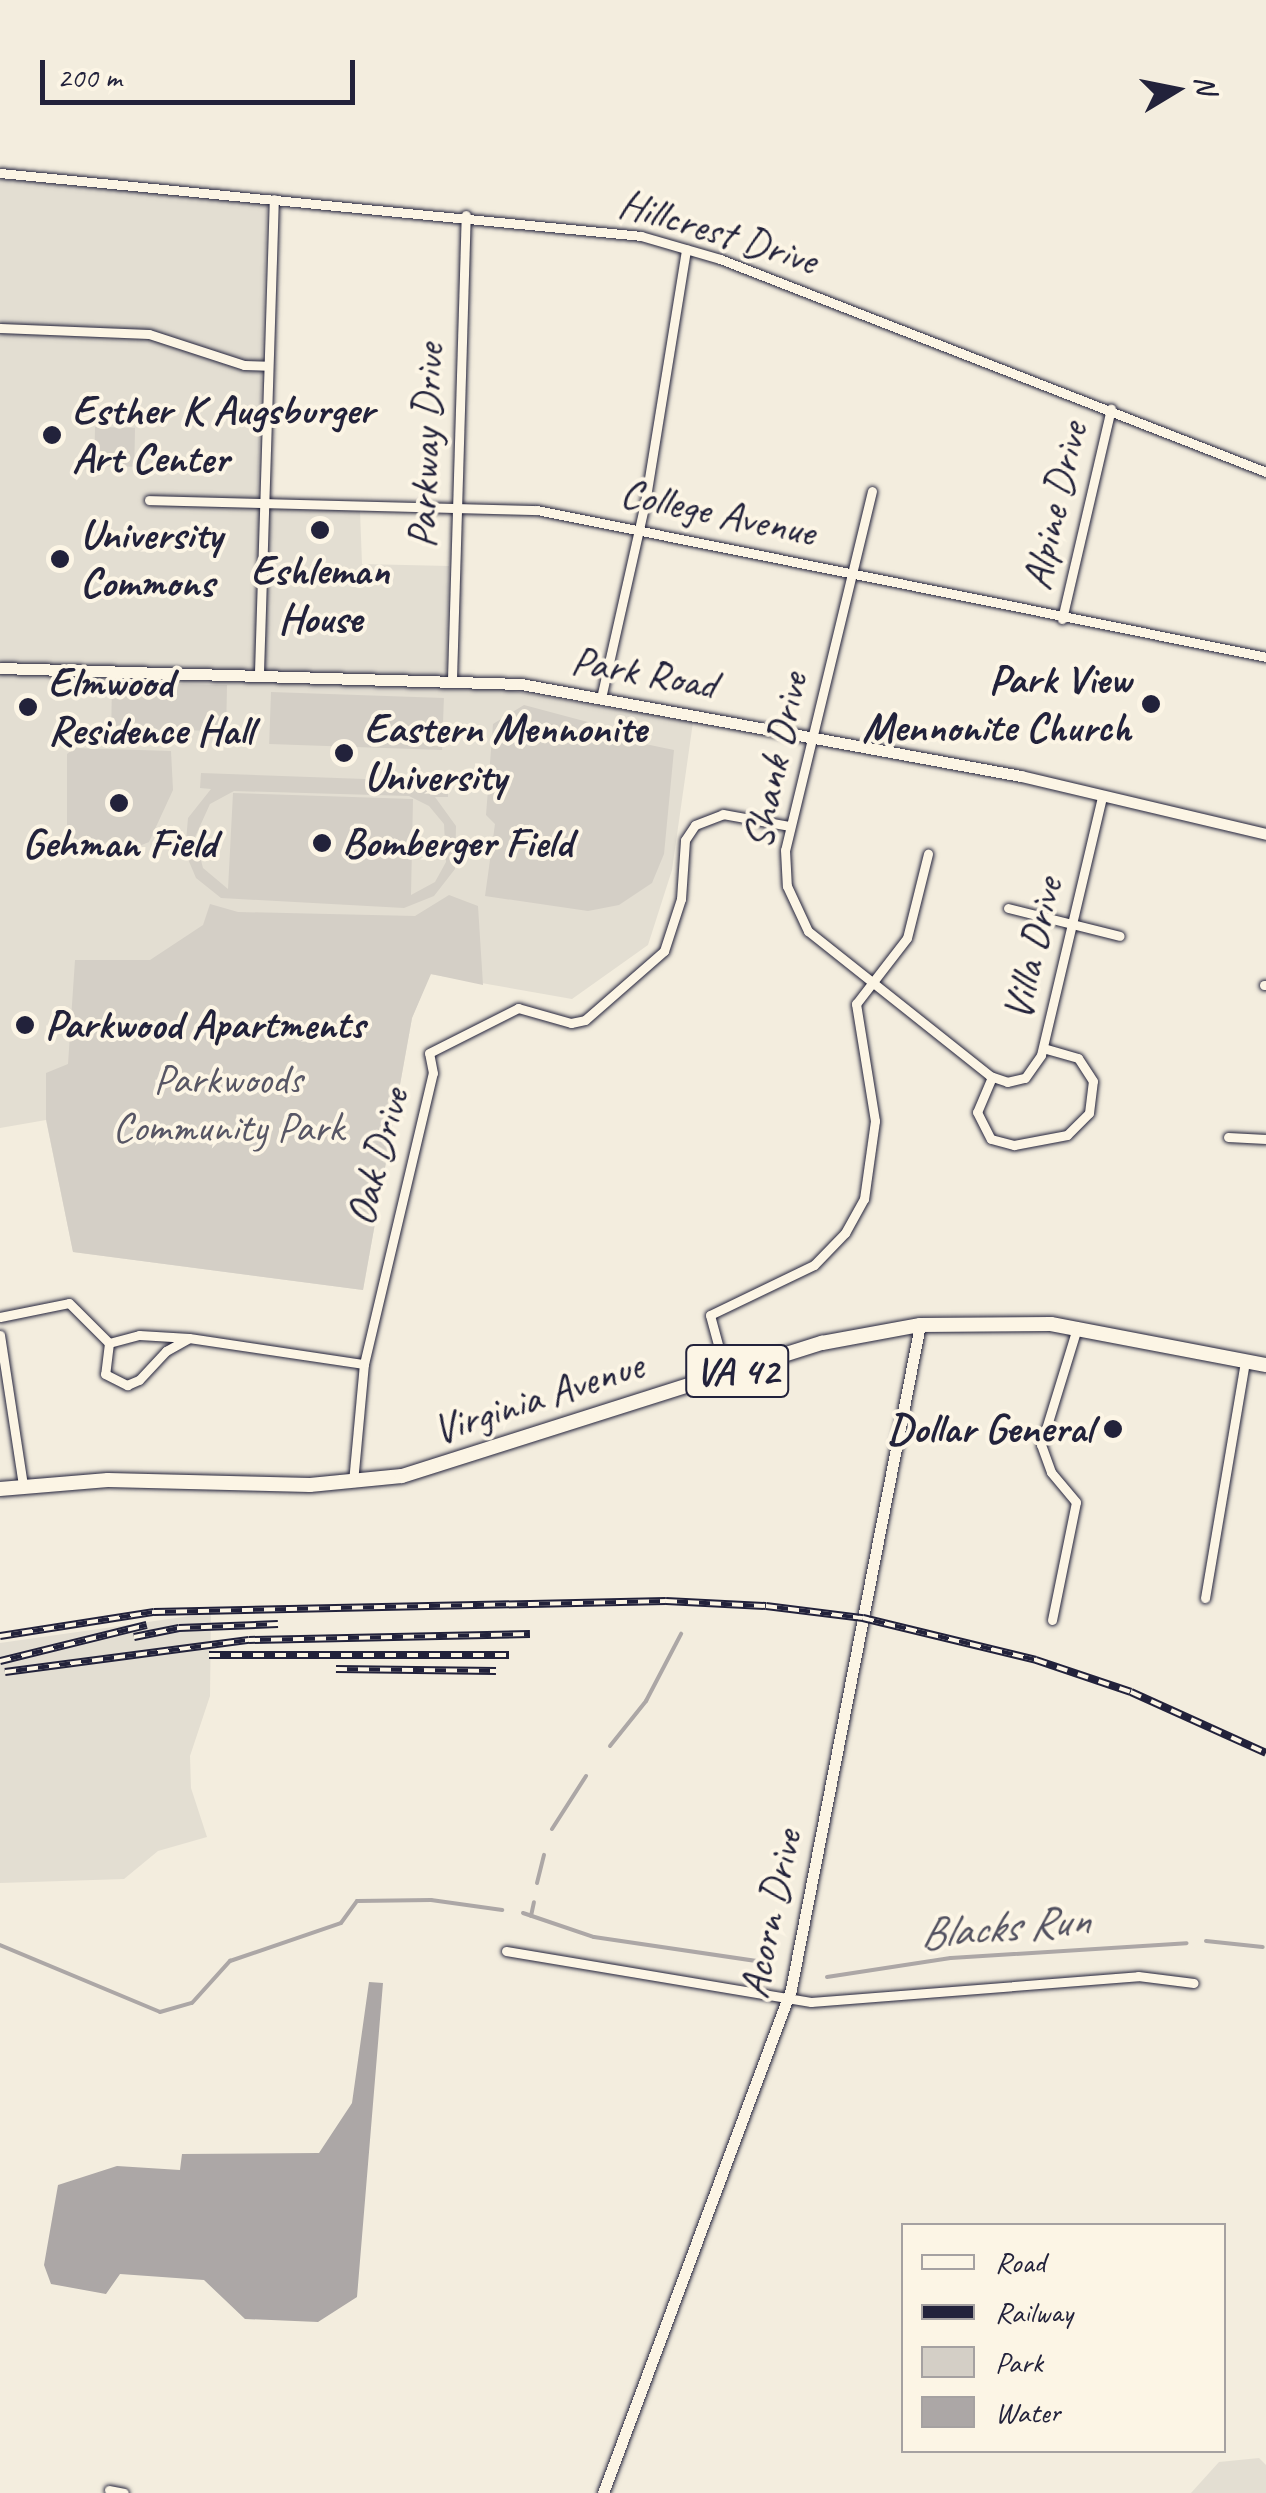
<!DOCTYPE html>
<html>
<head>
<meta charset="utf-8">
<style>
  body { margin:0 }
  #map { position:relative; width:1266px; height:2493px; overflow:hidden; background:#f3edde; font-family:Caveat,sans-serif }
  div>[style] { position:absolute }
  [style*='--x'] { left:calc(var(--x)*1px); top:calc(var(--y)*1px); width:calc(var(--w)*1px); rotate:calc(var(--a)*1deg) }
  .built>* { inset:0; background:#e3ded2 }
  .green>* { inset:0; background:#d4cfc6; transform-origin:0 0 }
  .water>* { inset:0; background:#aca7a6 }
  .stream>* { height:4px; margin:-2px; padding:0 2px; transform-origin:2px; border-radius:2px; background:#aca7a6 }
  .roads { filter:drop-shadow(0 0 2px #22223b) drop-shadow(0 0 2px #22223b) }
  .minor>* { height:9px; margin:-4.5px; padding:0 4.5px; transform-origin:4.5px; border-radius:4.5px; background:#fcf5e5 }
  .tertiary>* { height:11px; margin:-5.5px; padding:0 5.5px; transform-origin:5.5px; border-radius:5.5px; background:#fcf5e5 }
  .primary>* { height:14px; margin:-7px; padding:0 7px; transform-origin:7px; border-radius:7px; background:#fcf5e5 }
  .rail>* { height:8px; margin-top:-4px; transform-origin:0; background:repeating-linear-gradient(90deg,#fcf5e5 0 11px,#22223b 0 22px); box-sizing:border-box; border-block:2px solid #22223b }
  .dots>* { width:28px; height:28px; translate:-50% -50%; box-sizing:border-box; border:5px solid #fcf5e5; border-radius:50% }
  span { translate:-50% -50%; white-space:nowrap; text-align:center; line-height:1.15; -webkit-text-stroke:8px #fcf5e5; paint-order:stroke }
  .shield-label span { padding:2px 8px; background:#fcf5e5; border:2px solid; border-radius:8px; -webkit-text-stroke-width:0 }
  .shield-label { font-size:40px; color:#22223b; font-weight:700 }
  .street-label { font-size:42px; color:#22223b }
  .poi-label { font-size:42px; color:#22223b; font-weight:700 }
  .left { translate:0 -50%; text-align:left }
  .right { translate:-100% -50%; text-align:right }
  .park-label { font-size:42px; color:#575665 }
  .water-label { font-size:45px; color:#525160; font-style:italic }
  .legend { position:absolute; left:901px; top:2223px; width:325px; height:230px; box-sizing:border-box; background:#fcf5e5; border:2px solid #a5a1a1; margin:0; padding:12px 18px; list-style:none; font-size:30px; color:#22223b }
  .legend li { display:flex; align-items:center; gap:20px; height:50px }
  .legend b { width:50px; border:2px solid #a5a1a1 }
  .north { position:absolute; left:1126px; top:40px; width:100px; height:100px; -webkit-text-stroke:8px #fcf5e5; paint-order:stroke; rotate:80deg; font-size:28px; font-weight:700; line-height:40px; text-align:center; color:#22223b }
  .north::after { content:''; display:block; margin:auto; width:35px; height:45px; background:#22223b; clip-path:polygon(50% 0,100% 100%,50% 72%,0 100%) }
  .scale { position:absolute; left:40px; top:60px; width:315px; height:45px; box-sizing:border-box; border:5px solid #22223b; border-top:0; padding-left:12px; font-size:30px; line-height:35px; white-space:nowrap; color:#22223b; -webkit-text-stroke:8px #fcf5e5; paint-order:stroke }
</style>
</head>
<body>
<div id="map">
  <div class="built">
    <div style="clip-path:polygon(0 179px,267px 204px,257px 508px,360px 511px,362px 564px,449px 566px,446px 686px,501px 689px,693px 722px,672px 870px,648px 945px,572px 999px,430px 974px,412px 1018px,363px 1290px,73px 1252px,46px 1120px,0 1128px)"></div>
    <div style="clip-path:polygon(211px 1613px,210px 1696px,190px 1756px,191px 1788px,207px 1837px,158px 1851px,124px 1879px,0 1883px,0 1643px)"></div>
    <div style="clip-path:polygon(1259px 2458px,1266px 2465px,1266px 2493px,1191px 2493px,1219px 2462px)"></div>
  </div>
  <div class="green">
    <div style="left:95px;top:427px;width:40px;height:39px;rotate:1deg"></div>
    <div style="left:112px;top:683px;width:115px;height:46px;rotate:1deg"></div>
    <div style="left:271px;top:692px;width:173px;height:52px;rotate:2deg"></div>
    <div style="clip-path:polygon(524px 705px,599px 725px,597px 734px,674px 750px,664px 854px,652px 883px,619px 905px,588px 911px,485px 896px,495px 824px,486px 815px,493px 724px)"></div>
    <div style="clip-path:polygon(75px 748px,171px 751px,173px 790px,149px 842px,122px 853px,67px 851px,67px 754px)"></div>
    <div style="clip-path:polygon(evenodd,201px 773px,448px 782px,448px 797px,435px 797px,456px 826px,455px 869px,434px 896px,404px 908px,221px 898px,196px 878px,185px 852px,188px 818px,211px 789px,200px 788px,201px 773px,234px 791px,409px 796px,429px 806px,444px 824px,446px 862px,435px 882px,411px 895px,413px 799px,233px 793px,228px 889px,203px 868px,195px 837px,210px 804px,234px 791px)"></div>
    <div style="clip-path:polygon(449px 895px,478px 906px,483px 985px,431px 974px,412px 1018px,363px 1290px,73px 1252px,46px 1119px,46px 1073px,68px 1064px,75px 960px,150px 960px,203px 925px,210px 904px,238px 912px,415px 916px)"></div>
  </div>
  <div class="water">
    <div style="clip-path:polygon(369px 1982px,383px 1983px,357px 2297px,318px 2322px,245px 2319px,204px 2280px,120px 2274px,106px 2294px,51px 2284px,44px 2265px,58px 2185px,117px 2166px,180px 2170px,182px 2154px,319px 2153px,352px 2103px)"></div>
  </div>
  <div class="stream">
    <div style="--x:610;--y:1746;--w:58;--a:-51.3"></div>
    <div style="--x:646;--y:1701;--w:76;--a:-62.4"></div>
    <div style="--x:552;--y:1829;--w:63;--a:-57.3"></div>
    <div style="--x:537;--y:1883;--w:29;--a:-76"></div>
    <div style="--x:523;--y:1913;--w:75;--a:18.7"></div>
    <div style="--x:594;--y:1937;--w:179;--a:8.4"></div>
    <div style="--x:531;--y:1916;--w:14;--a:-78"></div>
    <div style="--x:1206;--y:1941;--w:57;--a:6"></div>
    <div style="--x:0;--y:1945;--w:173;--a:22.7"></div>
    <div style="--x:160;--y:2012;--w:33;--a:-16"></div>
    <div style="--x:192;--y:2003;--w:57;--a:-47.9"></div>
    <div style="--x:230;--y:1961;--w:117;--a:-18.9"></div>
    <div style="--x:341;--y:1923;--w:27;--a:-54"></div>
    <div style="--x:357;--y:1901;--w:74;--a:-0.8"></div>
    <div style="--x:431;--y:1900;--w:72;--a:8"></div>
    <div style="--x:827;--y:1977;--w:125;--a:-8.7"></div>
    <div style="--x:951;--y:1958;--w:236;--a:-3.6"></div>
  </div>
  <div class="roads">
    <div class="minor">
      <div style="--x:0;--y:173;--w:644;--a:5.61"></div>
      <div style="--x:641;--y:236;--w:82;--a:16.2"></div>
      <div style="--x:720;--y:259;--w:586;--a:21.31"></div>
      <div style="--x:0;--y:328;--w:149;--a:2.3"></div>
      <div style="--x:149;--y:334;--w:100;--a:18.1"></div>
      <div style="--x:244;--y:365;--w:24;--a:2"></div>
      <div style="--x:872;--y:491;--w:369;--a:103.6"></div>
      <div style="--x:785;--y:850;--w:36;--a:87"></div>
      <div style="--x:787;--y:886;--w:50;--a:65"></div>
      <div style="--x:808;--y:931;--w:233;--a:38.5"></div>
      <div style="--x:990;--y:1076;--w:18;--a:19"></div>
      <div style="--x:1007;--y:1082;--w:18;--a:-13"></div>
      <div style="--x:1025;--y:1078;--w:28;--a:-55"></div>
      <div style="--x:1041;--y:1055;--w:266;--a:-76.7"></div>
      <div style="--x:149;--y:500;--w:388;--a:1.5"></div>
      <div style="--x:537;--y:510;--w:744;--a:11.4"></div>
      <div style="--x:1062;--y:619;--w:216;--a:-76.9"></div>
      <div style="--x:259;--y:672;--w:473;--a:-88.2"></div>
      <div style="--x:452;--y:679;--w:464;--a:-88.3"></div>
      <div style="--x:601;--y:698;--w:200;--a:-77.3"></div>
      <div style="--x:645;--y:503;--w:257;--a:-80.8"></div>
      <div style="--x:1008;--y:908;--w:115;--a:14"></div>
      <div style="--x:1264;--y:985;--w:2;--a:0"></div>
      <div style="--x:992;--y:1077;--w:38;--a:113"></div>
      <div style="--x:977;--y:1112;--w:30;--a:63"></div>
      <div style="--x:991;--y:1139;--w:24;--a:15"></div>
      <div style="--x:1014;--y:1145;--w:54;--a:-10.7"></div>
      <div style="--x:1067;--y:1135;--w:31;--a:-45"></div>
      <div style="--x:1089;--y:1113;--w:32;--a:-83"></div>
      <div style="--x:1093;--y:1081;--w:27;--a:-123"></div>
      <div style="--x:1078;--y:1058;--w:36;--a:-164"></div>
      <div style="--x:1228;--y:1137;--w:38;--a:3"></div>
      <div style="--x:0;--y:1317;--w:70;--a:-11.5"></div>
      <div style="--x:69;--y:1303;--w:57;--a:45"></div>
      <div style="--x:0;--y:1335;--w:153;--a:81.3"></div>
      <div style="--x:189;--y:1338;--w:50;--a:-176.6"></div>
      <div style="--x:139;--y:1335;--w:31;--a:165"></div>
      <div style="--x:109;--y:1343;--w:31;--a:97"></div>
      <div style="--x:105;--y:1374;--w:25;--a:27"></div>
      <div style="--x:127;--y:1385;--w:13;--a:-23"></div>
      <div style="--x:139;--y:1380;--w:40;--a:-47"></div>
      <div style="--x:166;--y:1351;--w:26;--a:-29"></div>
      <div style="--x:189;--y:1338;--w:177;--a:8.5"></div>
      <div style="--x:726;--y:1374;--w:61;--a:-105.2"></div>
      <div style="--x:710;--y:1315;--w:115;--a:-25.7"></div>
      <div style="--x:814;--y:1265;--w:45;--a:-45.9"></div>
      <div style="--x:845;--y:1233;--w:39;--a:-61"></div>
      <div style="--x:864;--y:1199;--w:79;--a:-82"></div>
      <div style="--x:875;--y:1121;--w:119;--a:-99.2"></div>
      <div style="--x:856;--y:1004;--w:83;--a:-52.3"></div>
      <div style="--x:907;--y:938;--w:87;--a:-76"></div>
      <div style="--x:353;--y:1482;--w:119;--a:-84.7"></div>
      <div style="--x:364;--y:1364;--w:299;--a:-76.7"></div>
      <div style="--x:433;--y:1073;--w:20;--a:-101"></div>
      <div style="--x:429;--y:1053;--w:100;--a:-26.8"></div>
      <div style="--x:518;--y:1008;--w:55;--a:15.8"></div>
      <div style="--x:571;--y:1023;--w:14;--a:-12"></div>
      <div style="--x:585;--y:1020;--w:105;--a:-41.1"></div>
      <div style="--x:664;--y:951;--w:55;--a:-71.9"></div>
      <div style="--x:681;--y:899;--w:59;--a:-86.1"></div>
      <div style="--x:685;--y:840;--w:18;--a:-56"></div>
      <div style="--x:695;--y:825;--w:30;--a:-21"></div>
      <div style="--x:723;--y:814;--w:68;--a:10.2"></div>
      <div style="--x:1205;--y:1598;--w:239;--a:-80.4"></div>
      <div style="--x:1052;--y:1620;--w:120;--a:-78.5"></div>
      <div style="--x:1076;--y:1502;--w:39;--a:-130"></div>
      <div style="--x:1051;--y:1472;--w:29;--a:-110"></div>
      <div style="--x:1041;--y:1445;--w:122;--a:-72.9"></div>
      <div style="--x:506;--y:1951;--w:309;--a:9.5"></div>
      <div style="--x:811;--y:2002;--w:328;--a:-4.5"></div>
      <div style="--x:1138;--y:1976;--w:56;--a:7.1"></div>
      <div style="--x:109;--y:2490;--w:15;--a:11"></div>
    </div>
    <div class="tertiary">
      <div style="--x:0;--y:668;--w:521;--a:1.76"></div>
      <div style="--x:521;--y:684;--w:508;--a:10.43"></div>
      <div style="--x:1021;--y:776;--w:252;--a:13.3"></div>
      <div style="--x:603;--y:2493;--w:538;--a:-69.54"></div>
      <div style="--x:791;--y:1989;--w:676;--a:-79.01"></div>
    </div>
    <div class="primary">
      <div style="--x:0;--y:1489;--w:108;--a:-4.8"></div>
      <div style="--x:108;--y:1480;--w:202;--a:1.4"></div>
      <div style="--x:310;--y:1485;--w:92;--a:-5.6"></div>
      <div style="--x:402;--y:1476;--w:441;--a:-17.6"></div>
      <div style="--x:822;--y:1343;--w:100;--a:-10.4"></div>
      <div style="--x:920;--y:1325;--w:131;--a:-0.4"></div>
      <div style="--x:1051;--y:1324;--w:219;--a:10.8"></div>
    </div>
  </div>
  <div class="rail">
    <div style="--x:0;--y:1636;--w:156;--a:-8.9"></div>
    <div style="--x:154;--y:1612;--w:512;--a:-1.23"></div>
    <div style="--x:666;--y:1601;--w:100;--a:2.9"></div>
    <div style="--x:766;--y:1606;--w:98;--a:7.1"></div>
    <div style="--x:863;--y:1618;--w:178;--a:13.6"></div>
    <div style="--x:1036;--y:1660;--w:100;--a:18.6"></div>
    <div style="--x:1131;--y:1692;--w:148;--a:24.3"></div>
    <div style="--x:134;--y:1637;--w:46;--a:-11.3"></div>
    <div style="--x:179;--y:1628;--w:99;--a:-2.3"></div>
    <div style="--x:209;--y:1655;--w:300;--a:0"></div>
    <div style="--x:0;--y:1661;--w:151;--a:-13.8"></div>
    <div style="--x:336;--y:1669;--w:160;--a:0.7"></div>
    <div style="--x:5;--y:1672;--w:246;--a:-7.5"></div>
    <div style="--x:249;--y:1640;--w:281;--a:-1.2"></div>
  </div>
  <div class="dots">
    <div style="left:52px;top:435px;background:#22223b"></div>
    <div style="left:320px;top:530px;background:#22223b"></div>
    <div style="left:60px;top:559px;background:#22223b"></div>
    <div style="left:1151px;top:704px;background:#22223b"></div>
    <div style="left:28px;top:707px;background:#22223b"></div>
    <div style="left:344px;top:753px;background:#22223b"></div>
    <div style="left:119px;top:803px;background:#22223b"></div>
    <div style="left:322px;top:843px;background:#22223b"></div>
    <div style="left:25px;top:1025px;background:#22223b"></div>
    <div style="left:1113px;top:1429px;background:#22223b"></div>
  </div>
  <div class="shield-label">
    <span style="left:737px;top:1371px">VA 42</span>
  </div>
  <div class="street-label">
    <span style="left:718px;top:232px;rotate:17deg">Hillcrest Drive</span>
    <span style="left:426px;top:446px;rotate:-88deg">Parkway Drive</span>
    <span style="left:1055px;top:506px;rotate:-77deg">Alpine Drive</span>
    <span style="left:718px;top:513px;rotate:12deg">College Avenue</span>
    <span style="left:644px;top:673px;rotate:10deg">Park Road</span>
    <span style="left:776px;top:761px;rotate:-78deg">Shank Drive</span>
    <span style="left:1033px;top:949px;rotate:-77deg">Villa Drive</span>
    <span style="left:378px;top:1157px;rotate:-75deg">Oak Drive</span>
    <span style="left:538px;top:1398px;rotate:-18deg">Virginia Avenue</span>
    <span style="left:771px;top:1914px;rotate:-78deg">Acorn Drive</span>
  </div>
  <div class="poi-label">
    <span class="left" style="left:72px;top:435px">Esther K Augsburger<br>Art Center</span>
    <span class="left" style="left:80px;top:559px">University<br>Commons</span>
    <span style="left:320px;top:595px">Eshleman<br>House</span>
    <span class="right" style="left:1131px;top:704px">Park View<br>Mennonite Church</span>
    <span class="left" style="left:48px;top:707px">Elmwood<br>Residence Hall</span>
    <span class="left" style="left:364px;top:753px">Eastern Mennonite<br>University</span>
    <span class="left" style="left:342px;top:843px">Bomberger Field</span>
    <span style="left:119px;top:844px">Gehman Field</span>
    <span class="left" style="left:45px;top:1025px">Parkwood Apartments</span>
    <span class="right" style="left:1093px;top:1429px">Dollar General</span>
  </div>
  <div class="park-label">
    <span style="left:228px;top:1104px">Parkwoods<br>Community Park</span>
  </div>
  <div class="water-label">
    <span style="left:1004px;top:1927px;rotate:-5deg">Blacks Run</span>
  </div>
  <ul class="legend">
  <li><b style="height:12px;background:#fcf5e5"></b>Road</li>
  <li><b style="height:12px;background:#22223b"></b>Railway</li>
  <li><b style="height:28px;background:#d4cfc6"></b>Park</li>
  <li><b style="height:28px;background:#aca7a6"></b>Water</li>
  </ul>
  <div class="north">N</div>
  <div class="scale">200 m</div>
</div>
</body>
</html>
